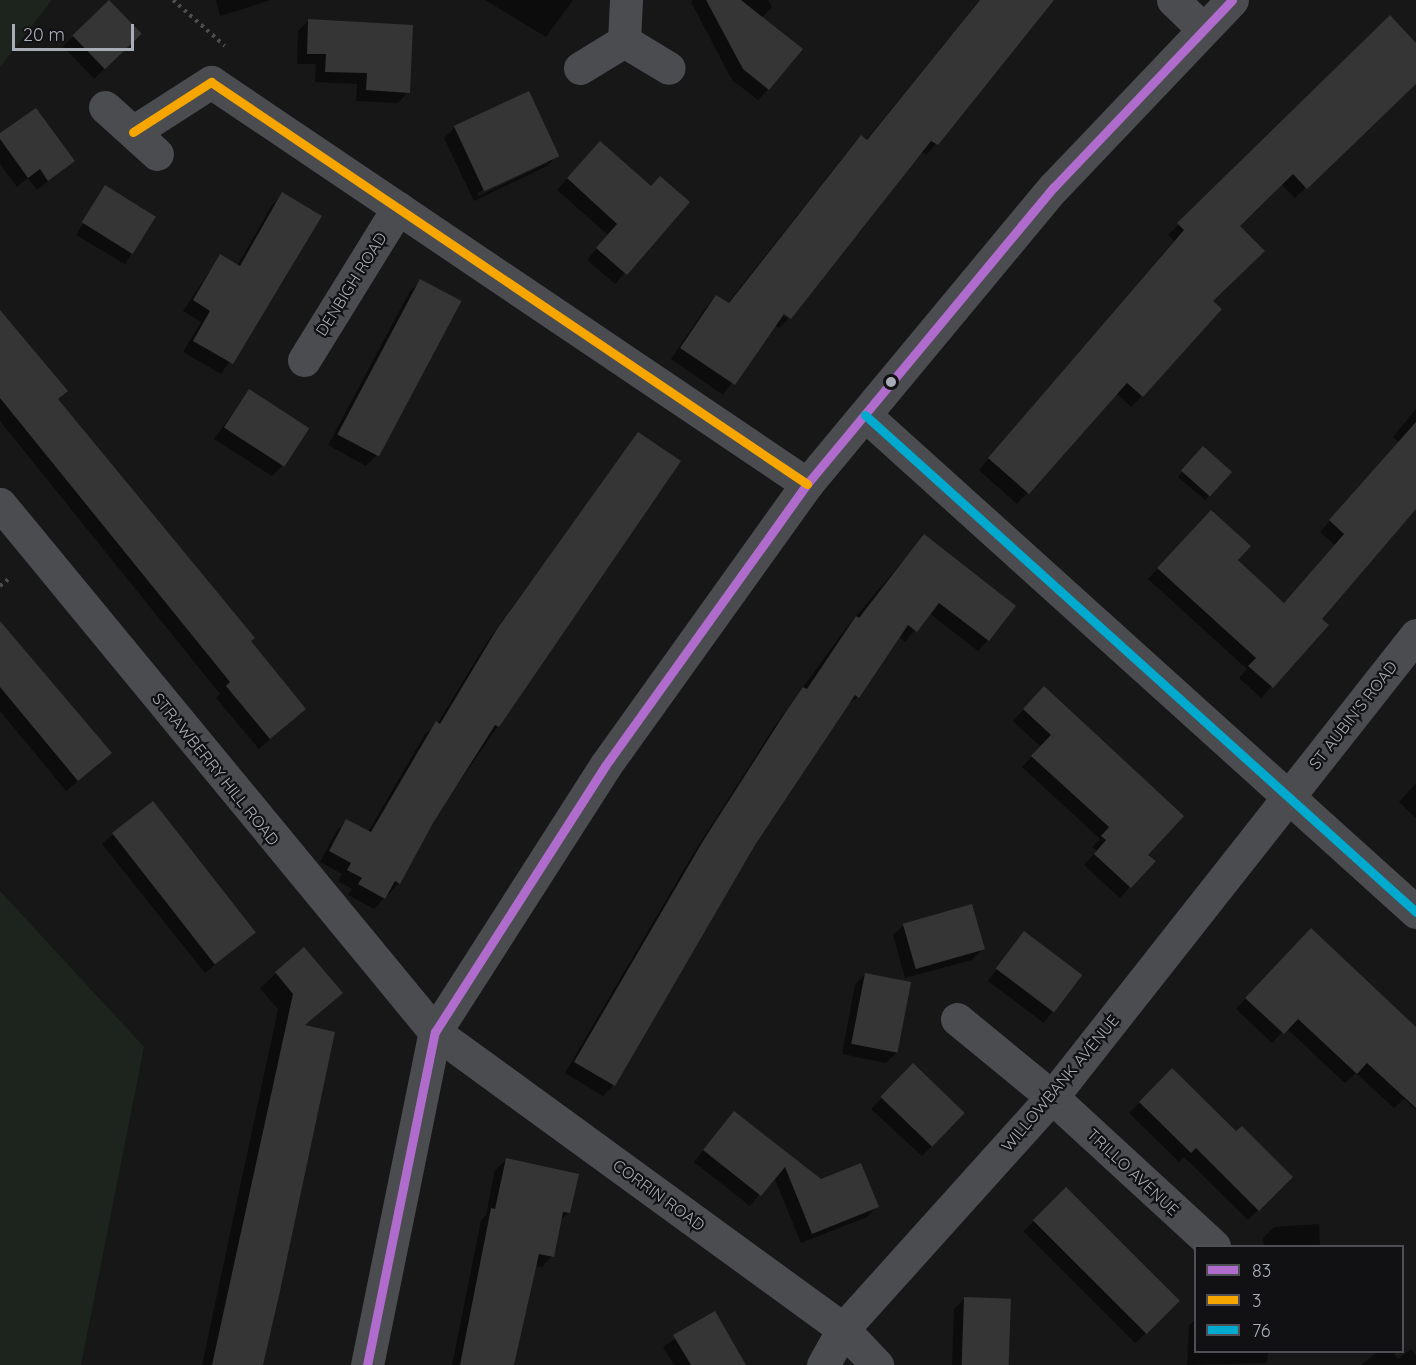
<!DOCTYPE html>
<html>
<head>
<meta charset="utf-8">
<style>
  body { margin:0 }
  #map { position:relative; width:1416px; height:1365px; overflow:hidden; background:#171717; font-family:Quicksand,sans-serif }
  div>[style] { position:absolute }
  [style*='--x'] { left:calc(var(--x)*1px); top:calc(var(--y)*1px); width:calc(var(--w)*1px); rotate:calc(var(--a)*1deg) }
  .green>* { inset:0; background:#1d241e }
  .shadow>* { inset:0; background:#0007; transform-origin:0 0 }
  .building>* { inset:0; background:#353536; transform-origin:0 0 }
  .path>* { height:4px; margin-top:-2px; transform-origin:0; background:repeating-linear-gradient(90deg,#4d4e52 0 3px,transparent 0 7.5px) }
  .minor>* { height:33px; margin:-16.5px; padding:0 16.5px; transform-origin:16.5px; border-radius:16.5px; background:#4b4c50 }
  .bus-1>* { height:9px; margin:-4.5px; padding:0 4.5px; transform-origin:4.5px; border-radius:4.5px; background:#b06ccc }
  .bus-2>* { height:9px; margin:-4.5px; padding:0 4.5px; transform-origin:4.5px; border-radius:4.5px; background:#f7a600 }
  .bus-3>* { height:9px; margin:-4.5px; padding:0 4.5px; transform-origin:4.5px; border-radius:4.5px; background:#00a9ce }
  .dots>* { width:16px; height:16px; translate:-50% -50%; box-sizing:border-box; border:3px solid #111113; border-radius:50% }
  span { translate:-50% -50%; white-space:nowrap; text-align:center; line-height:1.15; -webkit-text-stroke:4.5px #111113; paint-order:stroke }
  .street-label { font-size:16px; color:#a8adb8 }
  .legend { position:absolute; left:1194px; top:1245px; width:210px; height:108px; box-sizing:border-box; background:#111113; border:2px solid #4d4f55; margin:0; padding:8px 10px; list-style:none; font-size:18px; color:#a8adb8 }
  .legend li { display:flex; align-items:center; gap:12px; height:30px }
  .legend b { width:30px; border:2px solid #4d4f55 }
  .scale { position:absolute; left:12px; top:24px; width:122px; height:27px; box-sizing:border-box; border:3px solid #a8adb8; border-top:0; padding-left:8px; font-size:18px; line-height:21px; white-space:nowrap; color:#a8adb8; -webkit-text-stroke:4px #111113; paint-order:stroke }
</style>
</head>
<body>
<div id="map">
  <div class="green">
    <div style="clip-path:polygon(0 0,52px 0,0 67px)"></div>
    <div style="clip-path:polygon(0 891px,144px 1047px,81px 1365px,0 1365px)"></div>
  </div>
  <div class="shadow">
    <div style="clip-path:polygon(216px 0,271px 0,220px 16px)"></div>
    <div style="clip-path:polygon(485px 0,573px 0,546px 37px)"></div>
    <div style="clip-path:polygon(693px 0,768px 0,772px 7px,761px 18px,768px 89px,758px 100px,732px 80px,691px 2px)"></div>
    <div style="clip-path:polygon(980px 0,1052px 0,936px 144px,926px 155px,921px 151px,861px 231px,777px 310px,788px 319px,779px 328px,774px 325px,723px 395px,671px 359px,706px 307px,716px 297px,727px 304px,851px 147px,861px 137px,866px 140px)"></div>
    <div style="left:109px;top:2px;width:45px;height:64px;rotate:46deg"></div>
    <div style="clip-path:polygon(1389px 17px,1416px 45px,1416px 78px,1295px 198px,1281px 184px,1238px 226px,1211px 301px,1142px 396px,1131px 407px,1116px 393px,1017px 504px,979px 470px,1174px 241px,1168px 235px)"></div>
    <div style="clip-path:polygon(309px 20px,408px 92px,398px 103px,356px 101px,357px 84px,315px 82px,316px 64px,297px 64px,298px 31px)"></div>
    <div style="clip-path:polygon(evenodd,455px 127px,557px 156px,547px 166px,474px 201px,444px 138px,455px 127px,547px 160px,547px 163px,479px 196px,477px 193px,547px 160px)"></div>
    <div style="clip-path:polygon(0 135px,73px 161px,37px 190px,28px 178px,17px 187px,0 164px)"></div>
    <div style="clip-path:polygon(590px 153px,650px 188px,688px 202px,615px 284px,587px 260px,608px 235px,557px 190px)"></div>
    <div style="left:105px;top:187px;width:57px;height:56px;rotate:31deg"></div>
    <div style="clip-path:polygon(283px 194px,320px 216px,286px 277px,221px 374px,183px 352px,201px 322px,183px 311px,220px 256px,237px 266px,272px 205px)"></div>
    <div style="clip-path:polygon(421px 281px,459px 302px,377px 455px,366px 466px,328px 445px,410px 291px)"></div>
    <div style="clip-path:polygon(0 313px,57px 399px,293px 719px,259px 749px,216px 698px,220px 694px,0 421px)"></div>
    <div style="clip-path:polygon(249px 391px,282px 466px,272px 476px,214px 439px)"></div>
    <div style="clip-path:polygon(1416px 409px,1416px 507px,1320px 619px,1327px 626px,1261px 698px,1239px 678px,1247px 669px,1148px 579px,1200px 522px,1283px 604px,1335px 545px,1320px 532px,1399px 442px,1393px 437px)"></div>
    <div style="clip-path:polygon(638px 434px,498px 726px,432px 822px,399px 883px,374px 909px,348px 895px,352px 889px,338px 881px,342px 874px,320px 862px,336px 832px,346px 821px,368px 832px,425px 734px,437px 724px,487px 642px)"></div>
    <div style="clip-path:polygon(1198px 453px,1230px 472px,1205px 500px,1178px 477px)"></div>
    <div style="clip-path:polygon(924px 536px,988px 640px,978px 651px,929px 613px,905px 642px,898px 636px,858px 697px,845px 706px,754px 845px,614px 1085px,603px 1096px,565px 1073px,693px 854px,774px 727px,846px 628px)"></div>
    <div style="clip-path:polygon(0 622px,110px 753px,66px 791px,0 711px)"></div>
    <div style="clip-path:polygon(1034px 698px,1146px 855px,1130px 887px,1120px 898px,1084px 865px,1097px 851px,1092px 847px,1100px 839px,1022px 767px,1041px 747px,1013px 721px)"></div>
    <div style="clip-path:polygon(1416px 783px,1416px 818px,1399px 802px)"></div>
    <div style="clip-path:polygon(113px 834px,254px 932px,205px 973px,102px 844px)"></div>
    <div style="clip-path:polygon(904px 925px,983px 949px,972px 960px,905px 978px,893px 935px)"></div>
    <div style="left:1024px;top:933px;width:70px;height:60px;rotate:37deg"></div>
    <div style="clip-path:polygon(1300px 940px,1416px 1029px,1416px 1110px,1404px 1099px,1394px 1108px,1356px 1073px,1345px 1083px,1286px 1028px,1272px 1043px,1236px 1009px)"></div>
    <div style="clip-path:polygon(304px 949px,341px 993px,304px 1026px,262px 1365px,202px 1365px,278px 1009px,260px 988px)"></div>
    <div style="clip-path:polygon(865px 974px,897px 1052px,886px 1063px,842px 1054px,855px 985px)"></div>
    <div style="clip-path:polygon(1172px 1071px,1236px 1134px,1290px 1177px,1248px 1220px,1184px 1157px,1179px 1162px,1129px 1113px)"></div>
    <div style="clip-path:polygon(903px 1076px,932px 1146px,922px 1156px,871px 1109px)"></div>
    <div style="clip-path:polygon(734px 1113px,821px 1181px,877px 1206px,867px 1217px,801px 1243px,774px 1177px,750px 1206px,694px 1162px)"></div>
    <div style="clip-path:polygon(506px 1160px,569px 1212px,560px 1221px,552px 1256px,542px 1267px,535px 1266px,513px 1365px,452px 1365px,481px 1220px,486px 1215px,495px 1170px)"></div>
    <div style="left:1066px;top:1189px;width:158px;height:60px;rotate:45deg"></div>
    <div style="clip-path:polygon(1319px 1224px,1320px 1246px,1264px 1246px,1263px 1238px,1274px 1227px)"></div>
    <div style="clip-path:polygon(965px 1298px,1007px 1365px,952px 1365px,954px 1309px)"></div>
    <div style="clip-path:polygon(714px 1313px,744px 1365px,674px 1365px,663px 1347px)"></div>
    <div style="clip-path:polygon(1196px 1319px,1196px 1352px,1268px 1352px,1267px 1363px,1187px 1365px,1189px 1325px)"></div>
    <div style="clip-path:polygon(1411px 1349px,1416px 1355px,1416px 1365px,1361px 1365px,1377px 1352px,1393px 1352px,1398px 1359px)"></div>
  </div>
  <div class="building">
    <div style="left:109px;top:0;width:47px;height:51px;rotate:46deg"></div>
    <div style="clip-path:polygon(706px 0,741px 0,803px 49px,769px 90px,743px 69px)"></div>
    <div style="clip-path:polygon(980px 0,1054px 0,938px 145px,931px 141px,791px 319px,784px 314px,735px 385px,680px 348px,716px 295px,729px 303px,861px 135px,867px 140px)"></div>
    <div style="clip-path:polygon(1390px 15px,1416px 43px,1416px 84px,1307px 189px,1293px 174px,1240px 226px,1265px 251px,1213px 301px,1222px 309px,1143px 397px,1127px 383px,1029px 494px,988px 458px,1184px 230px,1177px 223px)"></div>
    <div style="clip-path:polygon(308px 19px,413px 25px,410px 93px,366px 90px,367px 73px,325px 72px,326px 54px,307px 54px)"></div>
    <div style="left:529px;top:91px;width:72px;height:83px;rotate:65deg"></div>
    <div style="clip-path:polygon(36px 108px,75px 161px,48px 181px,40px 169px,28px 178px,0 139px,0 133px)"></div>
    <div style="clip-path:polygon(600px 141px,651px 186px,660px 176px,690px 202px,627px 275px,596px 248px,617px 224px,567px 178px)"></div>
    <div style="left:105px;top:185px;width:60px;height:44px;rotate:32deg"></div>
    <div style="clip-path:polygon(282px 192px,322px 216px,233px 364px,193px 341px,210px 311px,193px 300px,220px 254px,240px 266px)"></div>
    <div style="left:420px;top:279px;width:47px;height:176px;rotate:28deg"></div>
    <div style="clip-path:polygon(0 310px,68px 391px,58px 399px,255px 638px,251px 641px,306px 709px,270px 739px,226px 686px,230px 682px,0 398px)"></div>
    <div style="left:249px;top:389px;width:72px;height:46px;rotate:33deg"></div>
    <div style="clip-path:polygon(1416px 422px,1416px 509px,1322px 619px,1329px 625px,1273px 688px,1248px 666px,1256px 658px,1157px 568px,1211px 510px,1251px 546px,1238px 560px,1284px 603px,1344px 534px,1329px 520px)"></div>
    <div style="clip-path:polygon(638px 432px,681px 461px,499px 727px,495px 725px,433px 823px,400px 884px,395px 881px,385px 899px,358px 884px,362px 878px,347px 870px,351px 863px,329px 851px,346px 819px,371px 832px,436px 721px,440px 724px,497px 629px)"></div>
    <div style="left:1203px;top:446px;width:39px;height:33px;rotate:42deg"></div>
    <div style="clip-path:polygon(924px 534px,1016px 606px,989px 641px,939px 603px,917px 632px,908px 625px,859px 698px,855px 695px,755px 845px,615px 1086px,574px 1062px,703px 841px,785px 713px,803px 687px,807px 689px,856px 616px,859px 618px)"></div>
    <div style="clip-path:polygon(0 621px,112px 753px,78px 781px,0 687px)"></div>
    <div style="clip-path:polygon(1044px 686px,1184px 816px,1148px 855px,1156px 861px,1131px 888px,1094px 854px,1106px 840px,1101px 836px,1109px 827px,1031px 756px,1051px 735px,1023px 709px)"></div>
    <div style="left:153px;top:801px;width:167px;height:52px;rotate:52deg"></div>
    <div style="left:972px;top:904px;width:47px;height:72px;rotate:74deg"></div>
    <div style="clip-path:polygon(1311px 928px,1416px 1027px,1416px 1108px,1367px 1063px,1357px 1074px,1298px 1019px,1284px 1034px,1245px 998px)"></div>
    <div style="left:1024px;top:931px;width:73px;height:47px;rotate:37deg"></div>
    <div style="clip-path:polygon(304px 947px,343px 993px,305px 1025px,335px 1032px,280px 1291px,263px 1365px,212px 1365px,293px 994px,275px 972px)"></div>
    <div style="left:865px;top:973px;width:47px;height:72px;rotate:11deg"></div>
    <div style="left:913px;top:1063px;width:72px;height:47px;rotate:44deg"></div>
    <div style="clip-path:polygon(1172px 1068px,1236px 1131px,1242px 1126px,1293px 1177px,1259px 1211px,1196px 1148px,1191px 1153px,1139px 1102px)"></div>
    <div style="clip-path:polygon(734px 1111px,821px 1179px,861px 1163px,879px 1207px,812px 1234px,785px 1167px,761px 1196px,703px 1150px)"></div>
    <div style="clip-path:polygon(506px 1158px,579px 1174px,570px 1213px,563px 1212px,554px 1257px,539px 1254px,514px 1365px,460px 1365px,491px 1208px,495px 1209px)"></div>
    <div style="left:1066px;top:1187px;width:161px;height:47px;rotate:45deg"></div>
    <div style="left:964px;top:1297px;width:47px;height:68px;rotate:2deg"></div>
    <div style="clip-path:polygon(715px 1311px,746px 1365px,691px 1365px,673px 1335px)"></div>
  </div>
  <div class="path">
    <div style="--x:173;--y:0;--w:69;--a:41.5"></div>
    <div style="--x:0;--y:586;--w:14;--a:-39"></div>
  </div>
  <div class="minor">
    <div style="--x:1173;--y:0;--w:42;--a:44"></div>
    <div style="--x:624;--y:41;--w:41;--a:-87.2"></div>
    <div style="--x:580;--y:68;--w:52;--a:-31.5"></div>
    <div style="--x:624;--y:41;--w:52;--a:31"></div>
    <div style="--x:105;--y:107;--w:70;--a:42.1"></div>
    <div style="--x:133;--y:132;--w:93;--a:-32.7"></div>
    <div style="--x:211;--y:82;--w:719;--a:34"></div>
    <div style="--x:304;--y:360;--w:179;--a:-58.3"></div>
    <div style="--x:865;--y:415;--w:742;--a:42.05"></div>
    <div style="--x:0;--y:504;--w:684;--a:50.52"></div>
    <div style="--x:435;--y:1032;--w:505;--a:36.05"></div>
    <div style="--x:843;--y:1329;--w:50;--a:46.6"></div>
    <div style="--x:957;--y:1019;--w:123;--a:39.4"></div>
    <div style="--x:1052;--y:1097;--w:220;--a:42.6"></div>
    <div style="--x:367;--y:1365;--w:340;--a:-78.5"></div>
    <div style="--x:435;--y:1032;--w:316;--a:-57.4"></div>
    <div style="--x:605;--y:766;--w:347;--a:-54.4"></div>
    <div style="--x:807;--y:484;--w:386;--a:-50.3"></div>
    <div style="--x:1054;--y:187;--w:258;--a:-46.4"></div>
    <div style="--x:823;--y:1365;--w:41;--a:-60.9"></div>
    <div style="--x:843;--y:1329;--w:312;--a:-48"></div>
    <div style="--x:1052;--y:1097;--w:588;--a:-51.77"></div>
  </div>
  <div class="bus-1">
    <div style="--x:367;--y:1365;--w:340;--a:-78.5"></div>
    <div style="--x:435;--y:1032;--w:316;--a:-57.4"></div>
    <div style="--x:605;--y:766;--w:347;--a:-54.4"></div>
    <div style="--x:807;--y:484;--w:386;--a:-50.3"></div>
    <div style="--x:1054;--y:187;--w:258;--a:-46.4"></div>
  </div>
  <div class="bus-2">
    <div style="--x:133;--y:132;--w:93;--a:-32.7"></div>
    <div style="--x:211;--y:82;--w:719;--a:34"></div>
  </div>
  <div class="bus-3">
    <div style="--x:865;--y:415;--w:742;--a:42.05"></div>
  </div>
  <div class="dots">
    <div style="left:891px;top:382px;background:#a8adb8"></div>
  </div>
  <div class="street-label">
    <span style="left:351px;top:284px;rotate:-58deg">DENBIGH ROAD</span>
    <span style="left:1353px;top:715px;rotate:-52deg">ST AUBIN'S ROAD</span>
    <span style="left:216px;top:769px;rotate:51deg">STRAWBERRY HILL ROAD</span>
    <span style="left:1060px;top:1083px;rotate:-50deg">WILLOWBANK AVENUE</span>
    <span style="left:1133px;top:1172px;rotate:43deg">TRILLO AVENUE</span>
    <span style="left:659px;top:1195px;rotate:36deg">CORRIN ROAD</span>
  </div>
  <ul class="legend">
  <li><b style="height:8px;background:#b06ccc"></b>83</li>
  <li><b style="height:8px;background:#f7a600"></b>3</li>
  <li><b style="height:8px;background:#00a9ce"></b>76</li>
  </ul>
  <div class="scale">20 m</div>
</div>
</body>
</html>
